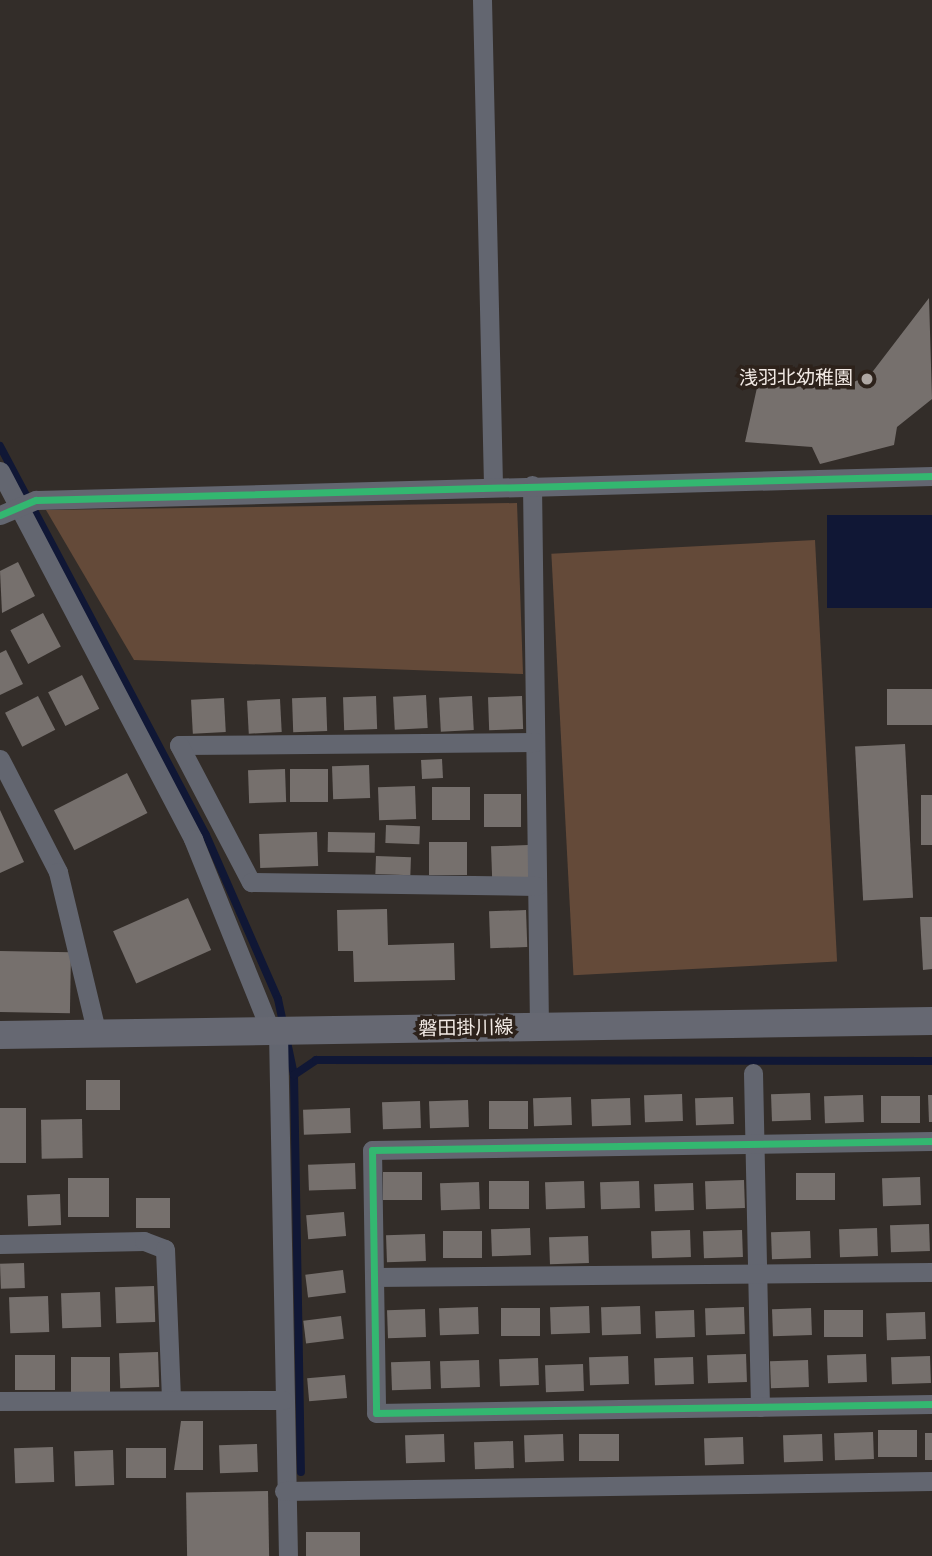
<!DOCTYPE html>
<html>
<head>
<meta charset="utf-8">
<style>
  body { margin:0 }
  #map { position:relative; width:932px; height:1556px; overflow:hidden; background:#332d29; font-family:"Nunito Sans","Noto Sans JP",sans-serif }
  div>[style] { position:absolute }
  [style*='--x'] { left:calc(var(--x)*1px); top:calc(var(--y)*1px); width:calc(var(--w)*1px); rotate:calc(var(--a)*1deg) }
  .green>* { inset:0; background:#644a39; transform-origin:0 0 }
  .water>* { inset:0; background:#101735; transform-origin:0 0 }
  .stream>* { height:8px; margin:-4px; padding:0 4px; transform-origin:4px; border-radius:4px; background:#101735 }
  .building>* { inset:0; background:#76706d; transform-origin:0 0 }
  .minor>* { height:19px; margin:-9.5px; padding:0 9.5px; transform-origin:9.5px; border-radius:9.5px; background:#636670 }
  .secondary>* { height:28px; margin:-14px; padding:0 14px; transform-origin:14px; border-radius:14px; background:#666872 }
  .cycleway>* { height:7px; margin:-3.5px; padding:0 3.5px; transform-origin:3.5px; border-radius:3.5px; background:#33b770 }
  .dots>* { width:19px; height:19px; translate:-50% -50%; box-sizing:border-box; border:4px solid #2d221b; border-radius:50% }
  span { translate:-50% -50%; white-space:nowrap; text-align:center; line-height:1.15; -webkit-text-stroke:7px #2d221b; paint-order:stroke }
  .poi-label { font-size:19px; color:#f1e9e4 }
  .right { translate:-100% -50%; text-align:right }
  .street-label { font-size:19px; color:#f1e9e4 }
</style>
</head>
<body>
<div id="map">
  <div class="green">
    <div style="clip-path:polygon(517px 503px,523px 674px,134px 660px,46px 510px)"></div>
    <div style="left:815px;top:540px;width:422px;height:264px;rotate:87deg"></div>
  </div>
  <div class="water">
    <div style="left:932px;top:515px;width:93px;height:105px;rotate:90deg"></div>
  </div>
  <div class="stream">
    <div style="--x:0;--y:446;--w:440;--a:62.1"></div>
    <div style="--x:206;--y:835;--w:179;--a:66.3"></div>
    <div style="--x:278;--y:999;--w:78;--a:78.1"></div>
    <div style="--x:294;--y:1075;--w:397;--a:89"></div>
    <div style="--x:294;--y:1075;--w:27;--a:-34"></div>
    <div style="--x:316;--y:1060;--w:616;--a:0.09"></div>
  </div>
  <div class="building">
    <div style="clip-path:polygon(929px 298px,932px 399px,897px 427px,894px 445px,820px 464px,812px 447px,745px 442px,758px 383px,816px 387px,867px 379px)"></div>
    <div style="clip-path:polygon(18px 562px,35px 596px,2px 613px,0 571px)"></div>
    <div style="left:43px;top:613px;width:38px;height:37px;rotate:62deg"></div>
    <div style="clip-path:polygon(6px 650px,23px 684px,0 695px,0 653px)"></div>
    <div style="left:82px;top:675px;width:38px;height:38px;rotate:63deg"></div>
    <div style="left:932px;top:689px;width:36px;height:45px;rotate:90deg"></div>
    <div style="left:426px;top:695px;width:33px;height:33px;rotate:87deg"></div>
    <div style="left:38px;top:696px;width:38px;height:37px;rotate:63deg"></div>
    <div style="left:376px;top:696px;width:33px;height:33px;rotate:88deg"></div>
    <div style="left:472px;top:696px;width:34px;height:33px;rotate:87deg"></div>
    <div style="left:522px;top:696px;width:33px;height:34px;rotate:88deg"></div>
    <div style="left:326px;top:697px;width:34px;height:34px;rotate:88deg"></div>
    <div style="left:224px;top:698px;width:34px;height:33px;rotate:87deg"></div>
    <div style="left:280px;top:699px;width:33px;height:33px;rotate:87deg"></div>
    <div style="left:905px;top:744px;width:154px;height:50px;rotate:87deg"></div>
    <div style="left:442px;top:759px;width:19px;height:21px;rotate:87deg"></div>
    <div style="left:369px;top:765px;width:33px;height:37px;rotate:88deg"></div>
    <div style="left:285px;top:769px;width:33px;height:37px;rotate:88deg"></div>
    <div style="left:328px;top:769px;width:33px;height:38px;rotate:90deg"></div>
    <div style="left:127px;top:773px;width:45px;height:82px;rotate:63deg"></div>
    <div style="left:415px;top:786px;width:33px;height:37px;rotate:88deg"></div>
    <div style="left:470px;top:787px;width:33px;height:38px;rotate:90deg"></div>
    <div style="left:484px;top:794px;width:37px;height:33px"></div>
    <div style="left:932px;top:795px;width:50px;height:11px;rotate:90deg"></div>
    <div style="clip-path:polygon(0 810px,24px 862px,0 873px)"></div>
    <div style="left:386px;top:825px;width:34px;height:18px;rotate:2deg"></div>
    <div style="left:317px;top:832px;width:34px;height:58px;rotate:88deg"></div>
    <div style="left:328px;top:832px;width:47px;height:20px;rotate:1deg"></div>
    <div style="left:429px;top:842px;width:38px;height:33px"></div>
    <div style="left:528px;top:845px;width:33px;height:37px;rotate:88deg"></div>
    <div style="left:376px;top:856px;width:35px;height:18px;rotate:2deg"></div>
    <div style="left:188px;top:898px;width:57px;height:82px;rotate:66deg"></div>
    <div style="clip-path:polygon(387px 909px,388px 945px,454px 943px,455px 980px,354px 982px,353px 951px,338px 951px,337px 910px)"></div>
    <div style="left:526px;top:910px;width:37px;height:37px;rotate:88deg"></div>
    <div style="clip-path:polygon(920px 917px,932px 917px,932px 969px,923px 970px)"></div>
    <div style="left:0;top:951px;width:71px;height:61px;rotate:1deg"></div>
    <div style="left:86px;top:1080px;width:34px;height:30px"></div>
    <div style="left:810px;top:1093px;width:27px;height:39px;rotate:88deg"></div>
    <div style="left:682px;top:1094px;width:27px;height:38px;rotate:88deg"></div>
    <div style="left:863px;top:1095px;width:27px;height:39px;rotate:88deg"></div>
    <div style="clip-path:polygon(928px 1095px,932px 1095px,932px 1122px,929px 1122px)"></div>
    <div style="left:920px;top:1096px;width:27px;height:39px;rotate:90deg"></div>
    <div style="left:571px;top:1097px;width:28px;height:38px;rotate:88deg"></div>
    <div style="left:733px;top:1097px;width:27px;height:38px;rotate:88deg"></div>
    <div style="left:630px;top:1098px;width:27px;height:39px;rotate:88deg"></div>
    <div style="left:468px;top:1100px;width:27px;height:39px;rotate:88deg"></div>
    <div style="left:420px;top:1101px;width:27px;height:38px;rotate:88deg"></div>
    <div style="left:528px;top:1101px;width:28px;height:39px;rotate:90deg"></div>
    <div style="left:0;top:1108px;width:26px;height:55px"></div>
    <div style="left:350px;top:1108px;width:25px;height:47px;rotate:88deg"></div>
    <div style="left:82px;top:1119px;width:39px;height:41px;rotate:89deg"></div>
    <div style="left:355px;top:1163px;width:26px;height:47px;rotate:88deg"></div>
    <div style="left:422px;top:1172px;width:28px;height:39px;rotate:90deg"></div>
    <div style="left:835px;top:1173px;width:27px;height:39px;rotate:90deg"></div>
    <div style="left:920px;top:1177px;width:28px;height:38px;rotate:88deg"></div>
    <div style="left:68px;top:1178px;width:41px;height:39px"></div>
    <div style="left:744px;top:1180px;width:28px;height:39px;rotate:88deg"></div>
    <div style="left:489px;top:1181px;width:40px;height:28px"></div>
    <div style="left:584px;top:1181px;width:27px;height:39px;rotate:88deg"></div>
    <div style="left:639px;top:1181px;width:27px;height:39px;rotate:88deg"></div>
    <div style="left:479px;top:1182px;width:27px;height:39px;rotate:88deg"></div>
    <div style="left:693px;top:1183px;width:27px;height:39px;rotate:88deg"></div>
    <div style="left:60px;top:1194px;width:31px;height:33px;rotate:88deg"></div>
    <div style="left:136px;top:1198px;width:34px;height:30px"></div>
    <div style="left:344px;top:1212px;width:24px;height:38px;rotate:85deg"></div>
    <div style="left:929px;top:1224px;width:27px;height:39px;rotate:88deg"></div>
    <div style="left:530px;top:1228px;width:27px;height:39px;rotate:88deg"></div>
    <div style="left:877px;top:1228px;width:28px;height:38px;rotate:88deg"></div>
    <div style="left:690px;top:1230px;width:27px;height:39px;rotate:88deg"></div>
    <div style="left:742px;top:1230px;width:27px;height:39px;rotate:88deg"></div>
    <div style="left:482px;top:1231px;width:27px;height:39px;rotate:90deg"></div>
    <div style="left:810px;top:1231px;width:27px;height:39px;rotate:88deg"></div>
    <div style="left:425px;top:1234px;width:27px;height:39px;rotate:88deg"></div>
    <div style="left:588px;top:1236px;width:27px;height:39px;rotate:88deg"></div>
    <div style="left:24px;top:1263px;width:25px;height:24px;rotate:88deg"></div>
    <div style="left:343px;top:1270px;width:23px;height:38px;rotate:83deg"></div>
    <div style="left:154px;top:1286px;width:36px;height:39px;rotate:88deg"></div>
    <div style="left:100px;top:1292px;width:35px;height:39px;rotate:88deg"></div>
    <div style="left:48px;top:1296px;width:36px;height:39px;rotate:88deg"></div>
    <div style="left:589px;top:1306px;width:27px;height:39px;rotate:88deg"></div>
    <div style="left:640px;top:1306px;width:28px;height:39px;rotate:88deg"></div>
    <div style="left:478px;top:1307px;width:27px;height:39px;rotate:88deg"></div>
    <div style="left:744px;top:1307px;width:27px;height:39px;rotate:88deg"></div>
    <div style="left:540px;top:1308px;width:28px;height:39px;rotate:90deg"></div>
    <div style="left:811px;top:1308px;width:27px;height:39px;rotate:88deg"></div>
    <div style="left:425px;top:1309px;width:28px;height:38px;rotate:88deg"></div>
    <div style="left:694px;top:1310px;width:27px;height:39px;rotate:88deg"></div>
    <div style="left:863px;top:1310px;width:27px;height:39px;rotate:90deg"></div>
    <div style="left:925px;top:1312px;width:27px;height:39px;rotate:88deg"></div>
    <div style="left:341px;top:1316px;width:23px;height:38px;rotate:83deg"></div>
    <div style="left:158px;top:1352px;width:35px;height:39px;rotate:88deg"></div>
    <div style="left:746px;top:1354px;width:28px;height:39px;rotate:88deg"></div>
    <div style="left:866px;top:1354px;width:28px;height:39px;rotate:88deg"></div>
    <div style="left:55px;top:1355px;width:35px;height:40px;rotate:90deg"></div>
    <div style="left:628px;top:1356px;width:28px;height:39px;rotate:88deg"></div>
    <div style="left:930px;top:1356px;width:27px;height:39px;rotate:88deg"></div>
    <div style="left:71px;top:1357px;width:39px;height:36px"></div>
    <div style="left:693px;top:1357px;width:27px;height:39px;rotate:88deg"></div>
    <div style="left:538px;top:1358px;width:27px;height:39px;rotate:88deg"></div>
    <div style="left:479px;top:1360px;width:27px;height:39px;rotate:88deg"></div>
    <div style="left:808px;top:1360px;width:27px;height:38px;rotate:88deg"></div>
    <div style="left:430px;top:1361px;width:28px;height:39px;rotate:88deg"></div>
    <div style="left:583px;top:1364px;width:27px;height:38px;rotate:88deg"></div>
    <div style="left:345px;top:1375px;width:23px;height:38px;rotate:85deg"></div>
    <div style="clip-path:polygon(181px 1421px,203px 1421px,203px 1470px,174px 1470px)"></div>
    <div style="left:917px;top:1430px;width:27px;height:39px;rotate:90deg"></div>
    <div style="left:873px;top:1432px;width:27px;height:39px;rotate:88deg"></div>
    <div style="left:925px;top:1433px;width:7px;height:27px"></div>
    <div style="left:444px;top:1434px;width:28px;height:39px;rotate:88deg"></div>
    <div style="left:563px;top:1434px;width:27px;height:39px;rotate:88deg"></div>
    <div style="left:619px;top:1434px;width:27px;height:40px;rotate:90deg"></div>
    <div style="left:822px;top:1434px;width:27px;height:39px;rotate:88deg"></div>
    <div style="left:743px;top:1437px;width:27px;height:39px;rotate:88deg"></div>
    <div style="left:513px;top:1441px;width:27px;height:39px;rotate:88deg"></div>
    <div style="left:257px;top:1444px;width:28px;height:38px;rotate:88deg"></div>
    <div style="left:53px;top:1447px;width:35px;height:39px;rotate:88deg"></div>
    <div style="left:126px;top:1448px;width:40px;height:30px"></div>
    <div style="left:113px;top:1450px;width:35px;height:39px;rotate:88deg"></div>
    <div style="left:268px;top:1491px;width:65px;height:82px;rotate:89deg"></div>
    <div style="left:360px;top:1532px;width:24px;height:54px;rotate:90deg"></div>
  </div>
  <div class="minor">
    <div style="--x:482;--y:0;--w:486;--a:88.7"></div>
    <div style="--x:0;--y:471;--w:416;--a:62.3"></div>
    <div style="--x:193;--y:839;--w:208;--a:68"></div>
    <div style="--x:532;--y:485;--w:543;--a:89.26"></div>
    <div style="--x:0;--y:515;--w:39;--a:-23"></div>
    <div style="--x:36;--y:500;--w:896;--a:-1.53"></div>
    <div style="--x:535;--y:742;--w:356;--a:179.5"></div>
    <div style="--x:179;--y:745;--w:155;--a:62.3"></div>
    <div style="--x:251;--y:882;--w:286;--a:0.8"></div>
    <div style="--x:0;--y:759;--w:127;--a:62.8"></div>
    <div style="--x:58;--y:872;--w:167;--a:76.5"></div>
    <div style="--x:278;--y:1032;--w:524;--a:88.91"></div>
    <div style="--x:753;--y:1073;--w:334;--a:88.8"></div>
    <div style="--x:932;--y:1141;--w:560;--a:179.08"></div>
    <div style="--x:372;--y:1150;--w:263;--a:89.1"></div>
    <div style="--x:376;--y:1413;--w:556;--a:-0.93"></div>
    <div style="--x:0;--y:1244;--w:144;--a:-1.2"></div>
    <div style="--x:144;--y:1241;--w:22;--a:21"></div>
    <div style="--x:165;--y:1249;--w:150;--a:87.7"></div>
    <div style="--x:374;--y:1277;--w:558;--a:-0.51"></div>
    <div style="--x:0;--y:1401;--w:283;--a:-0.2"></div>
    <div style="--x:284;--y:1491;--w:648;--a:-0.88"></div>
  </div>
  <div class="secondary">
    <div style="--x:0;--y:1035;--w:932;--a:-0.86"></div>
  </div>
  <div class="cycleway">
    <div style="--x:0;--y:515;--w:39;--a:-23"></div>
    <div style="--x:36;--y:500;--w:896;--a:-1.53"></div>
    <div style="--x:932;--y:1141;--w:560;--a:179.08"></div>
    <div style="--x:372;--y:1150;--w:263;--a:89.1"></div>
    <div style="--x:376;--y:1413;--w:556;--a:-0.93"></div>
  </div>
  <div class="dots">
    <div style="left:867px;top:379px;background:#aea7a3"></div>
  </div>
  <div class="poi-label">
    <span class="right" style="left:853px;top:379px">浅羽北幼稚園</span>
  </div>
  <div class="street-label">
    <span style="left:466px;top:1029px;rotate:-1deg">磐田掛川線</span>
  </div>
</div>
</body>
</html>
